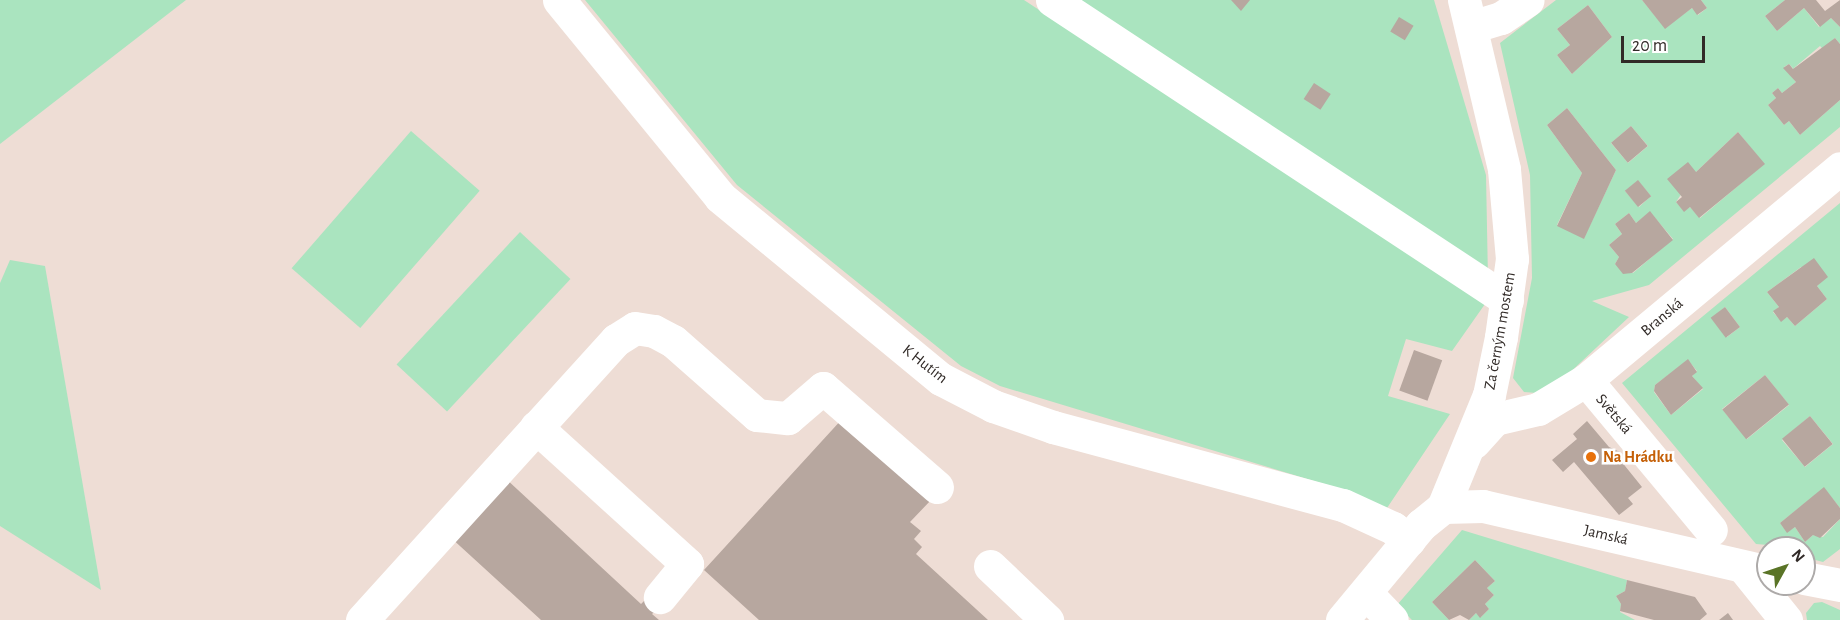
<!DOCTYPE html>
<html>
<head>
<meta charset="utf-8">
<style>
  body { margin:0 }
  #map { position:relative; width:1840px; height:620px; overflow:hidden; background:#eeddd5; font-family:"Alegreya Sans",sans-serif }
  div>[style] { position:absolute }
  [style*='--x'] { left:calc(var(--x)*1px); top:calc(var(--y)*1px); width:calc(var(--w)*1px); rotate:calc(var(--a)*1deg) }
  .green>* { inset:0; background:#aae4bf; transform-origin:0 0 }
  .building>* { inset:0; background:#b7a79f; transform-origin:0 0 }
  .minor>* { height:33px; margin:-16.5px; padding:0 16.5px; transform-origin:16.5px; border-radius:16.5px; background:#fff }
  .dots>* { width:16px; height:16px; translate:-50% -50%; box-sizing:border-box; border:3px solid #fff; border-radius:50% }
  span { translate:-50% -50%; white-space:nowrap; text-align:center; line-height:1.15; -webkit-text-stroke:5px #fff; paint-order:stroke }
  .street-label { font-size:16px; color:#312a27 }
  .food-label { font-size:16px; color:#c56008; font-weight:700 }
  .left { translate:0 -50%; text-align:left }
  .north { position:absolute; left:1756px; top:536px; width:60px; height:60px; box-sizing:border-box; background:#fff; border:2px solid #adaaa9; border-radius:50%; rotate:50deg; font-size:16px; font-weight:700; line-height:24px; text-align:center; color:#312a27 }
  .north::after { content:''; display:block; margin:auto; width:21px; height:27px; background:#5a7427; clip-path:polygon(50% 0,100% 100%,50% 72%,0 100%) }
  .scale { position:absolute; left:1621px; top:36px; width:84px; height:27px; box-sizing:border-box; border:3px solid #312a27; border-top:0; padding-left:8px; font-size:18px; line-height:21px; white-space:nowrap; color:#312a27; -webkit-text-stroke:4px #fff; paint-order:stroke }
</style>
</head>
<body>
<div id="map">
  <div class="green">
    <div style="clip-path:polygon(0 0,186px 0,0 144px)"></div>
    <div style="clip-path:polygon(585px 0,1024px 0,1485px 304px,1452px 351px,1406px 339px,1388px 396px,1450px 414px,1387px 508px,1347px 491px,1000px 386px,961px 366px,737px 185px)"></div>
    <div style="clip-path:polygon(1071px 0,1434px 0,1486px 175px,1488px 279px)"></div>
    <div style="clip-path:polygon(evenodd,1556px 0,1642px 0,1665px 28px,1692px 8px,1698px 15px,1707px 8px,1701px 0,1785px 0,1765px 16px,1777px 31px,1804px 8px,1819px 27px,1831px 18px,1840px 27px,1840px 44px,1835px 38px,1823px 49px,1820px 46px,1794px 68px,1801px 77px,1789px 64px,1784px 67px,1796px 82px,1782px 93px,1778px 88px,1772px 93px,1776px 98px,1768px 105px,1784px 125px,1789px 121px,1800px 135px,1840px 100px,1840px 127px,1649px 285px,1592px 301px,1629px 317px,1564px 378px,1537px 393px,1524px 392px,1513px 378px,1532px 278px,1530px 175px,1500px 43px,1556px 0,1588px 5px,1612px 37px,1572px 74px,1557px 55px,1570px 45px,1557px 29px,1588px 5px,1556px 0,1567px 108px,1616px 170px,1584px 238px,1557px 225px,1582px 173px,1547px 125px,1567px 108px,1556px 0,1631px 126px,1648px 146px,1628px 163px,1611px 143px,1631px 126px,1556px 0,1738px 132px,1764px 164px,1700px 218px,1690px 207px,1684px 211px,1676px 202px,1696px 172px,1738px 132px,1556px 0,1638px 181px,1651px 196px,1639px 207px,1625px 191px,1638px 181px,1556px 0,1650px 212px,1673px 239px,1633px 273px,1615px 264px,1619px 257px,1609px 245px,1622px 234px,1615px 224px,1629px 213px,1636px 223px,1650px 212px)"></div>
    <div style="left:411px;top:131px;width:91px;height:182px;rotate:41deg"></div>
    <div style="clip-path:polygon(evenodd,1840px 203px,1840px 508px,1824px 488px,1780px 523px,1787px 532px,1795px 527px,1805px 542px,1813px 535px,1823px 537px,1840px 519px,1840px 549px,1823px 562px,1804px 557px,1804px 548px,1756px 544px,1622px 383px,1840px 203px,1801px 267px,1827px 276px,1817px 286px,1827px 299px,1795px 326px,1787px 317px,1781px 321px,1773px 312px,1779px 307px,1767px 292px,1801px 267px,1840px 203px,1725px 307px,1740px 327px,1727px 337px,1712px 318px,1725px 307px,1840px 203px,1688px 360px,1697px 371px,1692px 376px,1703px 389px,1671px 415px,1654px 392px,1655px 385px,1688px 360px,1840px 203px,1765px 375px,1789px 405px,1747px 439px,1722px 409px,1765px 375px,1840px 203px,1810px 416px,1833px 444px,1805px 467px,1782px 440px,1810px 416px)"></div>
    <div style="left:520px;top:232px;width:69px;height:181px;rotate:43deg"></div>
    <div style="clip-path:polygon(10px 260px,45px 266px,101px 590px,0 526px,0 283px)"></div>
    <div style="clip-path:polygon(1462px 530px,1627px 580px,1625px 591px,1616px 596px,1621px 604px,1620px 612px,1635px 620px,1469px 620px,1476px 613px,1481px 617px,1489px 609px,1485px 604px,1494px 595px,1487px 588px,1495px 581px,1475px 560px,1432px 602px,1449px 620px,1412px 620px,1397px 605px)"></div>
    <div style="clip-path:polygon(1822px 602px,1840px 610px,1840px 620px,1807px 620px,1806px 613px,1814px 603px)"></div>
  </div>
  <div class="building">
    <div style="clip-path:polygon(1231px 0,1250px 0,1241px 11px)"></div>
    <div style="clip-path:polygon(1642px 0,1701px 0,1707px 8px,1697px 15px,1692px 8px,1665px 29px)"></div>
    <div style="clip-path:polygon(1785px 0,1816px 0,1825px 11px,1840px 0,1840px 27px,1831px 18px,1820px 27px,1804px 8px,1777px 31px,1765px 16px)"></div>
    <div style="clip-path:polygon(1588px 5px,1612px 37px,1572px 74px,1557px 55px,1570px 45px,1557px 29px)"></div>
    <div style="left:1399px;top:17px;width:17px;height:17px;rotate:31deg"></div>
    <div style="clip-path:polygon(1835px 38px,1840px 44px,1840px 100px,1800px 135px,1789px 121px,1784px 125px,1768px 105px,1776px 98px,1772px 93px,1778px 88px,1782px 93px,1796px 82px,1783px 68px,1789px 64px,1793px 69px)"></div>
    <div style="left:1314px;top:83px;width:20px;height:19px;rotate:33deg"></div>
    <div style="clip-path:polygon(1567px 108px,1616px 170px,1584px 239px,1557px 226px,1582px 173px,1547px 125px)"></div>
    <div style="left:1631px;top:126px;width:26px;height:26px;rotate:50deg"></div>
    <div style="clip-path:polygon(1738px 132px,1765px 164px,1699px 218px,1690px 207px,1684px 212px,1676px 202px,1682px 197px,1667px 179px,1688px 162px,1696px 172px)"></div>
    <div style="left:1638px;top:180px;width:21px;height:17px;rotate:51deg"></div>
    <div style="clip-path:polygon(1650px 211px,1673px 240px,1632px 273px,1623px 274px,1615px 264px,1619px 257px,1609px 245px,1622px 234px,1615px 224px,1629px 213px,1636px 223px)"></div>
    <div style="clip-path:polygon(1814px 258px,1828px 277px,1817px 286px,1827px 299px,1795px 326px,1787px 317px,1781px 322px,1773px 311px,1779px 307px,1767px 292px)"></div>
    <div style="left:1725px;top:307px;width:25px;height:18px;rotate:53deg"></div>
    <div style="left:1414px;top:350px;width:30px;height:43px;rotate:20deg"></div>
    <div style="clip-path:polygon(1688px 359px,1697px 372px,1692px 376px,1703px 388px,1671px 415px,1654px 391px,1655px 385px)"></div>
    <div style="left:1765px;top:375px;width:38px;height:55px;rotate:51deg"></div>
    <div style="left:1810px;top:416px;width:36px;height:36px;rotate:51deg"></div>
    <div style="clip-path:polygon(843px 418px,932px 499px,910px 522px,921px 531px,914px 539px,922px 547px,916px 554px,988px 620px,759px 620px,704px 570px)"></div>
    <div style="clip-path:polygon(1587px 421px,1609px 447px,1620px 452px,1621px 461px,1642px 487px,1628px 498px,1633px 504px,1619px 515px,1574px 462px,1563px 472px,1552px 460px,1577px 439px,1573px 434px)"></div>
    <div style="clip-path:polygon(503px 476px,641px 604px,647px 598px,658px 608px,652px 614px,659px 620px,541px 620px,449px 536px)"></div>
    <div style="clip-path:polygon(1824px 487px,1840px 508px,1840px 519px,1820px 538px,1813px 535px,1805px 542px,1795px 527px,1787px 533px,1780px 523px)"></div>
    <div style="clip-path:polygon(1475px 560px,1495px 581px,1487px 588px,1494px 595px,1485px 604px,1489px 609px,1480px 618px,1476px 613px,1469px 620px,1460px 615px,1449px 620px,1432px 602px)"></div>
    <div style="clip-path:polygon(1627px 580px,1695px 597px,1707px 614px,1700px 620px,1654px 620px,1620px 611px,1621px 604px,1616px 596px,1625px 591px)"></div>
    <div style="clip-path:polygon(1728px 613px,1733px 620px,1719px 620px)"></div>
  </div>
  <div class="minor">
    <div style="--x:559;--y:0;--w:254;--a:50.7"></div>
    <div style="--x:720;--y:197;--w:286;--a:39.5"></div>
    <div style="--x:941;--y:379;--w:59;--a:27.4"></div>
    <div style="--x:993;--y:406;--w:64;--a:19.3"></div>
    <div style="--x:1053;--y:427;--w:300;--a:15.1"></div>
    <div style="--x:1343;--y:505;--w:55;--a:24.7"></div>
    <div style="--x:1393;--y:528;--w:20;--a:37"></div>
    <div style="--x:1052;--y:0;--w:545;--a:33.4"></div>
    <div style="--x:1471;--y:27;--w:31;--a:-17"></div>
    <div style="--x:1501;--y:18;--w:32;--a:-34"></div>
    <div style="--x:1586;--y:380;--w:195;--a:50.2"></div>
    <div style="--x:536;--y:427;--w:204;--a:42.2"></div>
    <div style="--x:687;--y:564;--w:43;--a:129.3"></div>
    <div style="--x:1474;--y:442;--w:31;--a:-48"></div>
    <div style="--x:1495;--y:419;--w:44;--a:-13.1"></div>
    <div style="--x:1538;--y:409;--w:56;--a:-31.1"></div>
    <div style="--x:1586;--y:380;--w:331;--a:-39.8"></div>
    <div style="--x:1443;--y:507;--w:40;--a:-1.4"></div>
    <div style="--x:1483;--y:506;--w:293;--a:13"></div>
    <div style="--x:990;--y:566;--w:79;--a:43.5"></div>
    <div style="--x:1744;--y:568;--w:67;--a:51.1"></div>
    <div style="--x:1804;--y:578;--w:37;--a:11"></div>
    <div style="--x:1366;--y:593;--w:37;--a:46"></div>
    <div style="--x:362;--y:620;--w:378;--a:-47.8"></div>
    <div style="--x:616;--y:340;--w:22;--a:-32"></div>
    <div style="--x:635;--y:328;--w:19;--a:9"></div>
    <div style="--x:654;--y:331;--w:21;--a:28"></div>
    <div style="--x:673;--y:341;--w:112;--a:41.4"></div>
    <div style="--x:757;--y:415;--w:31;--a:6"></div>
    <div style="--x:788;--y:418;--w:46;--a:-40.6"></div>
    <div style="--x:823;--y:388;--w:151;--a:41"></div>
    <div style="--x:1342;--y:620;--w:124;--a:-50.3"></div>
    <div style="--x:1421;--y:525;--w:28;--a:-39"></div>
    <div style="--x:1443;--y:507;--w:121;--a:-67.7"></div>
    <div style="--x:1489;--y:395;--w:59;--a:-78.3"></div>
    <div style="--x:1501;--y:337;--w:79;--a:-82"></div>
    <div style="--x:1512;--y:259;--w:90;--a:-95.1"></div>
    <div style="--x:1504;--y:169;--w:174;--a:-103.3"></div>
  </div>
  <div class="dots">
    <div style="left:1591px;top:457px;background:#e8710a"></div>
  </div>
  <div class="street-label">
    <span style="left:1662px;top:317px;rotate:-40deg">Branská</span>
    <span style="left:1500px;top:331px;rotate:-80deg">Za černým mostem</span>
    <span style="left:925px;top:364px;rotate:38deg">K Hutím</span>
    <span style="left:1614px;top:414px;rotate:50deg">Světská</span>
    <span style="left:1606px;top:535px;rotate:13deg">Jamská</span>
  </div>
  <div class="food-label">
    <span class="left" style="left:1603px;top:457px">Na Hrádku</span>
  </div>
  <div class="north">N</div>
  <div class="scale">20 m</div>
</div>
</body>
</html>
